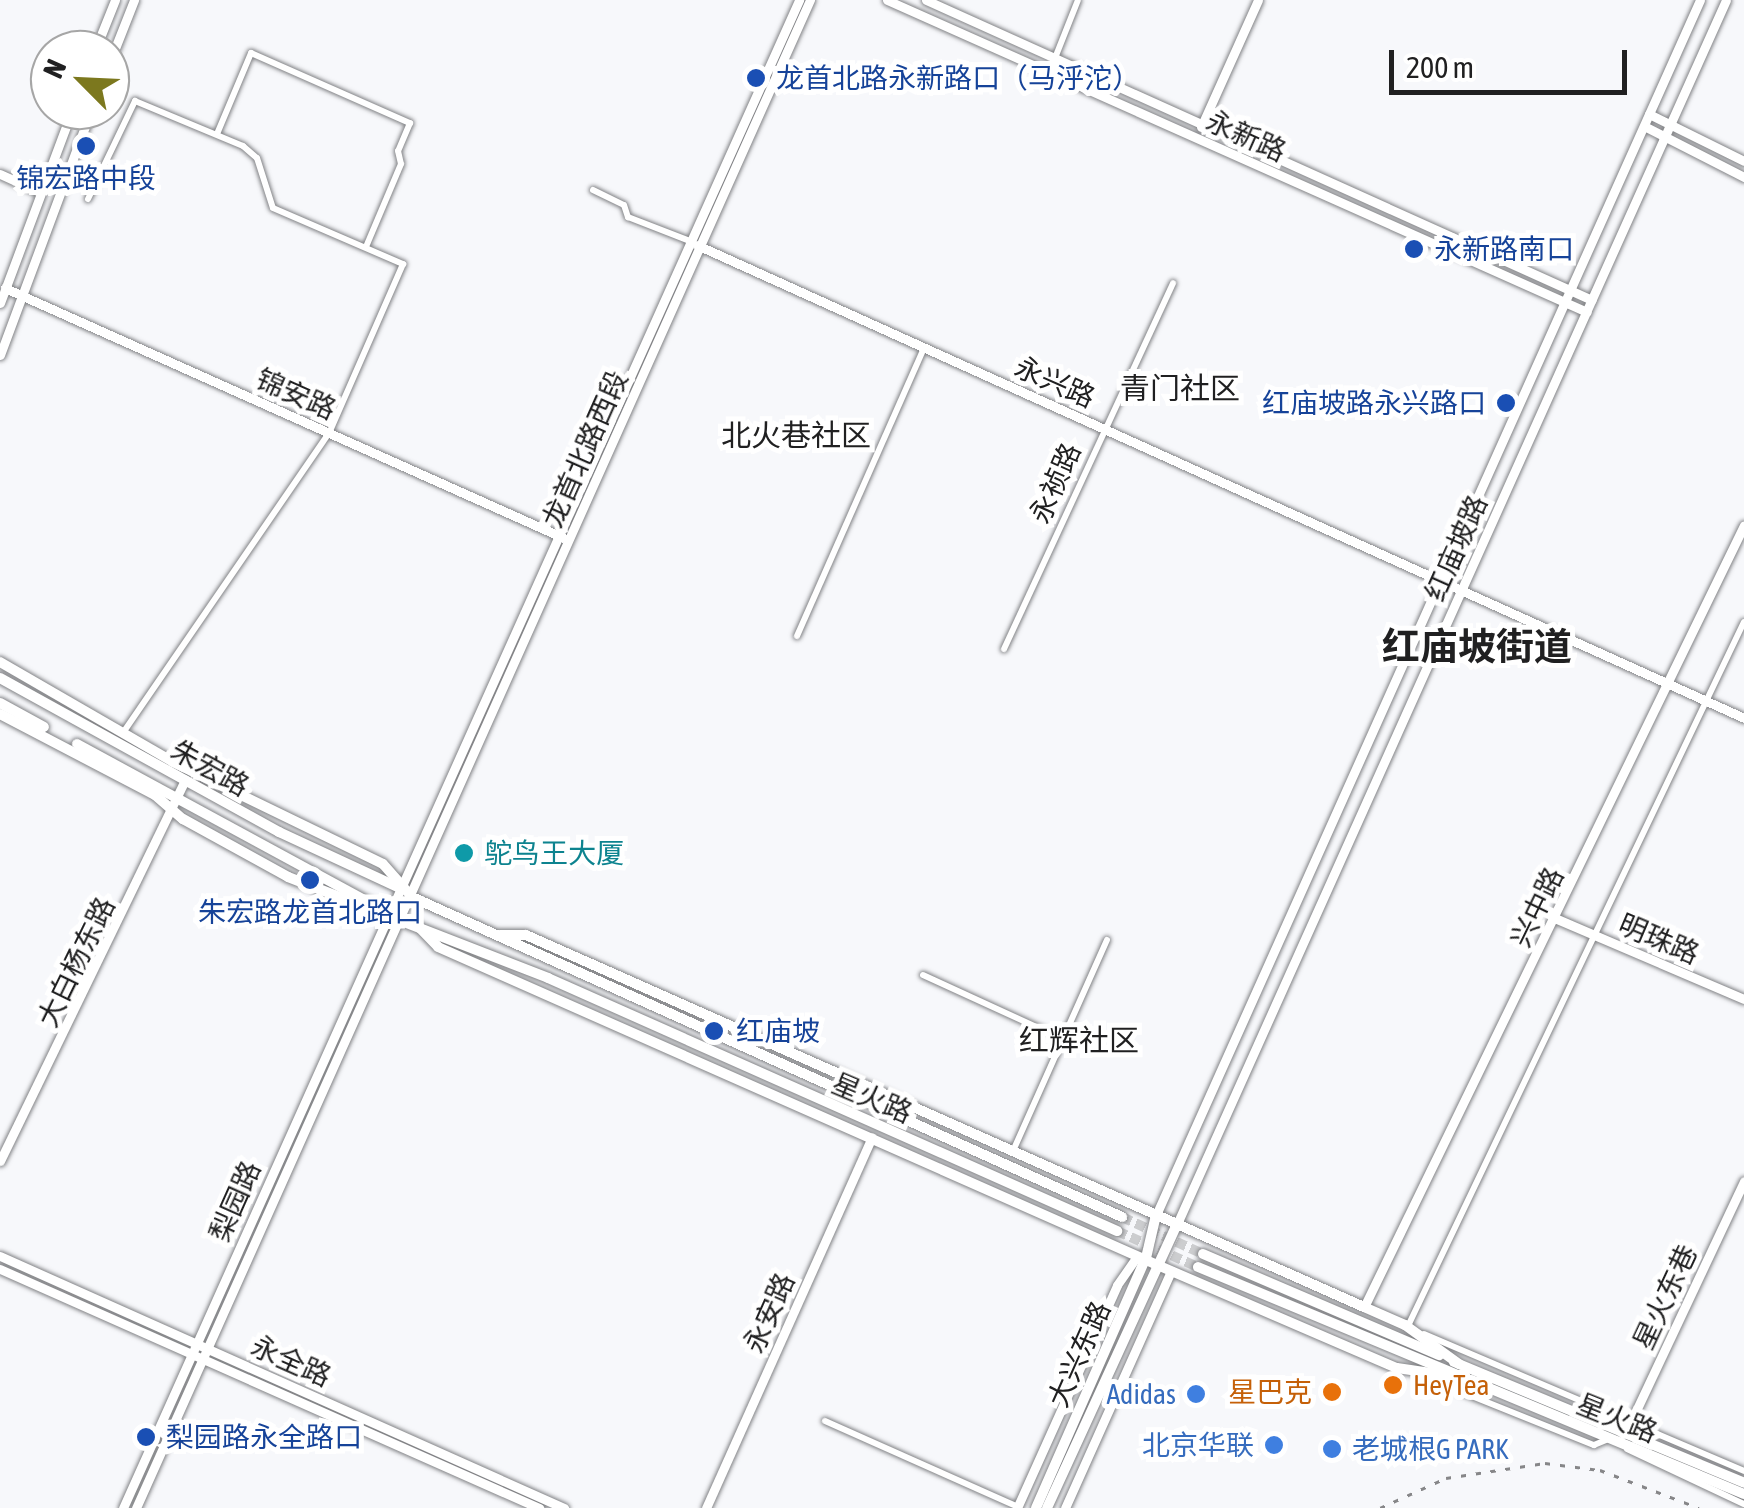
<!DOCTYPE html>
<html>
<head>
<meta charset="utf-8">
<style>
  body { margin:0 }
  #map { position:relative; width:1744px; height:1508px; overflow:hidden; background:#f7f8fb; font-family:"Asap Condensed","Noto Sans SC",sans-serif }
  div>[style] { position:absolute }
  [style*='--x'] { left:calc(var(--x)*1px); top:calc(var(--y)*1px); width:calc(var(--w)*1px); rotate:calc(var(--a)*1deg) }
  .primary-tunnel>* { height:10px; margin-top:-5px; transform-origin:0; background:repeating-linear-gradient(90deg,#cccdcf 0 10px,transparent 0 15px) }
  .roads { filter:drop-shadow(0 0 2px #818285) drop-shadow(0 0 2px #818285) }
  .street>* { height:6px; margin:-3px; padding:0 3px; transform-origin:3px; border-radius:3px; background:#fff }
  .secondary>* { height:9px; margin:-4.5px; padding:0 4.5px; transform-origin:4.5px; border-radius:4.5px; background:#fff }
  .primary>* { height:10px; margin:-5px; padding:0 5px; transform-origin:5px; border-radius:5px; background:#fff }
  .rail>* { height:2.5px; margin-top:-1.25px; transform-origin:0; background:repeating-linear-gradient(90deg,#868688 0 5px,transparent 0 15px) }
  .dots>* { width:28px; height:28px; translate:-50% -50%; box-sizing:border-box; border:5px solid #fff; border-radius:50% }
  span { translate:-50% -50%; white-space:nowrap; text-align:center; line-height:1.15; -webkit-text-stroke:10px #fff; paint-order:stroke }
  .transit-label { font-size:28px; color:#164399 }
  .left { translate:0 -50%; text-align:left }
  .right { translate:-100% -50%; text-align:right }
  .street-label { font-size:28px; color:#202021 }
  .culture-label { font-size:28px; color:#0d838f }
  .food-label { font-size:28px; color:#c56008 }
  .shop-label { font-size:28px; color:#366cbe }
  .neighbourhood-label { font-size:30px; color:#202021 }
  .district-label { font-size:38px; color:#202021; font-weight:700 }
  .north { position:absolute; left:30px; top:30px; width:100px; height:100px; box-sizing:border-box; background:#fff; border:2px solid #a6a6a6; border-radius:50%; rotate:294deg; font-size:28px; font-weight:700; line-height:40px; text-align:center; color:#202021 }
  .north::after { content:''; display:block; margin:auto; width:35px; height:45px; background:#7c781e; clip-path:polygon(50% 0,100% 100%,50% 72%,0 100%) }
  .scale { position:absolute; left:1389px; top:50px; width:238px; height:45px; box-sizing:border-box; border:5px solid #202021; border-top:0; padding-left:12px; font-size:30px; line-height:35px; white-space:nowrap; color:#202021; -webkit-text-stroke:8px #fff; paint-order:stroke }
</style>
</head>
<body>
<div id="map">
  <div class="primary-tunnel">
    <div style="--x:1122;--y:1217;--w:89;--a:24.6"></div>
    <div style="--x:1117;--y:1231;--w:89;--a:24"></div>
  </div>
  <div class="roads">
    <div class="street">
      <div style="--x:1055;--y:58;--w:62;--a:-68.4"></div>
      <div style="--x:217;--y:134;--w:88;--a:-67.2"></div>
      <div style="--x:251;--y:53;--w:174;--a:23.8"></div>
      <div style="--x:410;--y:123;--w:30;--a:113"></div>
      <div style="--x:398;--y:151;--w:13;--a:77"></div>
      <div style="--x:401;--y:164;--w:90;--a:112.9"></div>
      <div style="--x:593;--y:190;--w:34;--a:26"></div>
      <div style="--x:624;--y:205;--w:13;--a:72"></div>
      <div style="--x:628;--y:217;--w:66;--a:21.2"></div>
      <div style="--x:88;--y:199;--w:109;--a:-64.4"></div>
      <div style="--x:135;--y:101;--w:117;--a:22.6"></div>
      <div style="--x:243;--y:146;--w:18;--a:41"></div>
      <div style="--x:257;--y:158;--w:52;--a:72.3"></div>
      <div style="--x:273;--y:208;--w:142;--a:23.3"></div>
      <div style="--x:403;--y:264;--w:184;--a:113.6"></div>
      <div style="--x:329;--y:433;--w:364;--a:124.5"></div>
      <div style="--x:797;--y:636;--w:315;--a:-66.2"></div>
      <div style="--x:1004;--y:649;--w:403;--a:-65.2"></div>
      <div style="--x:923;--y:975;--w:154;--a:24.6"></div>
      <div style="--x:1013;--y:1151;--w:231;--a:-66"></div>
      <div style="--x:1408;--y:1326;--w:780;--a:-64.49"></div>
      <div style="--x:1424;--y:1334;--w:194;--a:23.1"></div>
      <div style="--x:1602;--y:1410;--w:16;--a:68"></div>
      <div style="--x:1417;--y:1374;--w:191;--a:21.9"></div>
      <div style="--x:1594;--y:1445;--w:15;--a:-23"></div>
      <div style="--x:825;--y:1421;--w:211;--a:24"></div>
      <div style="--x:1629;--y:1432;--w:19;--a:-6"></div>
      <div style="--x:1648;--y:1430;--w:104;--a:23.1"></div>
      <div style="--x:1627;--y:1449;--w:129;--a:25.2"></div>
    </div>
    <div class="secondary">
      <div style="--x:887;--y:0;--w:766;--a:24.02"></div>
      <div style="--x:926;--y:0;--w:730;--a:24.25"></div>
      <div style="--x:95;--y:50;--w:54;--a:-68.2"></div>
      <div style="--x:110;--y:61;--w:66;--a:-68.5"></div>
      <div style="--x:1649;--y:114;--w:106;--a:26.3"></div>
      <div style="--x:1201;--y:127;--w:139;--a:-65.8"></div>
      <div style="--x:1646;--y:127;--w:110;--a:27"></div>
      <div style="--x:0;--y:174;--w:44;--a:24.2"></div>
      <div style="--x:697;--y:245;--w:1149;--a:24.31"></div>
      <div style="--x:5;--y:288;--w:612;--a:24.1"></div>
      <div style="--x:0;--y:303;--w:206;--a:-69.5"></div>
      <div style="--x:0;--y:355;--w:261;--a:-69.6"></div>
      <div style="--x:1557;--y:919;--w:203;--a:23.2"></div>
      <div style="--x:0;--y:1161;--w:424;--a:-64.1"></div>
      <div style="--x:1156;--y:1215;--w:1331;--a:-65.88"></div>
      <div style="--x:1177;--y:1224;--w:1341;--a:-65.84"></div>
      <div style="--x:0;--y:1256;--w:618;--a:24.08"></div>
      <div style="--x:0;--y:1269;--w:590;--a:23.91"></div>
      <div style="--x:1364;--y:1307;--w:869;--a:-64.08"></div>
      <div style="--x:1626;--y:1432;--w:277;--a:-64.8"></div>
      <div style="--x:123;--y:1508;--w:1653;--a:-65.85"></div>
      <div style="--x:136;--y:1508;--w:1652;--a:-65.92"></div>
      <div style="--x:706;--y:1508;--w:406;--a:-65.9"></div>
      <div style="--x:1017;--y:1508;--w:244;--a:-65.8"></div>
      <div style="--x:1117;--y:1285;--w:32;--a:-55"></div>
      <div style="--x:1135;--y:1259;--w:8;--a:0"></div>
      <div style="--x:1065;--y:1508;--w:260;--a:-65.9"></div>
    </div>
    <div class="primary">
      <div style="--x:0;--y:662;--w:200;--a:30"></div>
      <div style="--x:173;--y:762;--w:233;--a:25.9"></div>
      <div style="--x:383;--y:864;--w:44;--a:48.7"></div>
      <div style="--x:412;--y:897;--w:779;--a:24.26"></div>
      <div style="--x:0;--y:678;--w:319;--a:28.9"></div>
      <div style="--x:279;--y:832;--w:136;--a:24.9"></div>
      <div style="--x:0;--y:703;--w:50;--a:28.6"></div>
      <div style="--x:0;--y:714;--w:175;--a:27.6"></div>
      <div style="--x:155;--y:795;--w:37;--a:41"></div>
      <div style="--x:183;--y:819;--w:120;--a:28.9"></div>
      <div style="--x:288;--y:877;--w:279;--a:21.2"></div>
      <div style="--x:548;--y:978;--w:623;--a:23.97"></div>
      <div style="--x:77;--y:744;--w:348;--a:28.5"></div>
      <div style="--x:417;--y:925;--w:30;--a:46"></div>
      <div style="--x:438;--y:947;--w:784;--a:23.85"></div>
      <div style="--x:1155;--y:1264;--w:263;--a:23.3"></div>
      <div style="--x:1397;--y:1368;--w:56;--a:8.3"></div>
      <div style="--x:500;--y:935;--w:26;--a:0"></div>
      <div style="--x:526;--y:935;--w:917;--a:23.94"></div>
      <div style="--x:1364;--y:1307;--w:45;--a:23.7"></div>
      <div style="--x:1405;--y:1325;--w:67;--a:35.8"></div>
      <div style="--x:1203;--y:1254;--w:257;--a:23.2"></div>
      <div style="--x:1198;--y:1267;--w:591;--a:22.58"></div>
      <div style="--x:1454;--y:1362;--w:314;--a:22.6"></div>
      <div style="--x:1036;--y:1508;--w:273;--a:-66.3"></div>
      <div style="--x:1146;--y:1258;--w:44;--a:-76.9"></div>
      <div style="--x:1047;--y:1508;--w:312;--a:-65.4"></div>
    </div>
  </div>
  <div class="rail">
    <div style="--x:1380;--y:1508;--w:72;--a:-24.4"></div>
    <div style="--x:1446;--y:1478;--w:100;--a:-8.6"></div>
    <div style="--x:1545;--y:1463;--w:55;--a:7.3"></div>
    <div style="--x:1600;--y:1470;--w:106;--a:21"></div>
  </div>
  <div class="dots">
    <div style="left:756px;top:78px;background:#1a4fb4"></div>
    <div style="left:86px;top:146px;background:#1a4fb4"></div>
    <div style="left:1414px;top:249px;background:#1a4fb4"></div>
    <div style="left:1506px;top:403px;background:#1a4fb4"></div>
    <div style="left:464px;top:853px;background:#0f9aa8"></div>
    <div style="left:310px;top:880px;background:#1a4fb4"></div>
    <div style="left:714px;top:1031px;background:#1a4fb4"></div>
    <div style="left:1393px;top:1385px;background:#e8710a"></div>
    <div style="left:1332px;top:1392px;background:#e8710a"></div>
    <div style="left:1196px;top:1394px;background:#3f7fe0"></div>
    <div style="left:146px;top:1437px;background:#1a4fb4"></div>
    <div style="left:1274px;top:1445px;background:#3f7fe0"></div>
    <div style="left:1332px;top:1449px;background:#3f7fe0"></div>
  </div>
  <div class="transit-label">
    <span class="left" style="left:776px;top:78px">龙首北路永新路口（马泘沱）</span>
    <span style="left:86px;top:178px">锦宏路中段</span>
    <span class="left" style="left:1434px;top:249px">永新路南口</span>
    <span class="right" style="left:1486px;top:403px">红庙坡路永兴路口</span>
    <span style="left:310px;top:912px">朱宏路龙首北路口</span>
    <span class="left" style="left:736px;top:1031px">红庙坡</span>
    <span class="left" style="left:166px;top:1437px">梨园路永全路口</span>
  </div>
  <div class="street-label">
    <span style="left:1246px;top:136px;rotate:24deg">永新路</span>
    <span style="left:1055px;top:382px;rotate:24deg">永兴路</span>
    <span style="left:296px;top:394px;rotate:24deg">锦安路</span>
    <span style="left:585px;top:449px;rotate:-66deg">龙首北路西段</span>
    <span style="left:1055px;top:483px;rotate:-66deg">永祯路</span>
    <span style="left:1456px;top:548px;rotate:-66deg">红庙坡路</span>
    <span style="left:210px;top:768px;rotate:29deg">朱宏路</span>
    <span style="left:1537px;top:907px;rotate:-64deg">兴中路</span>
    <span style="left:1659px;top:939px;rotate:23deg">明珠路</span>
    <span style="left:76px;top:962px;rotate:-64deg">大白杨东路</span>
    <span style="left:872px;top:1098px;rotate:23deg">星火路</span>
    <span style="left:235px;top:1201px;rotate:-66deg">梨园路</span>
    <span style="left:1665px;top:1297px;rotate:-65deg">星火东巷</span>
    <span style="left:769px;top:1313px;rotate:-66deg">永安路</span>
    <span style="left:1079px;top:1354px;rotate:-66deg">大兴东路</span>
    <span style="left:291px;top:1361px;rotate:24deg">永全路</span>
    <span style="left:1617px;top:1418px;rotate:22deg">星火路</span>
  </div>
  <div class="culture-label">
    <span class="left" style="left:484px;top:853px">鸵鸟王大厦</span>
  </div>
  <div class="food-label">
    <span class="left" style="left:1413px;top:1385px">HeyTea</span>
    <span class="right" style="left:1312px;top:1392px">星巴克</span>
  </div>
  <div class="shop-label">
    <span class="right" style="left:1176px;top:1394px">Adidas</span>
    <span class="right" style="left:1254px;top:1445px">北京华联</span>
    <span class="left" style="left:1352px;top:1449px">老城根G PARK</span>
  </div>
  <div class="neighbourhood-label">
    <span style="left:1180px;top:388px">青门社区</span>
    <span style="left:796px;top:435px">北火巷社区</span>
    <span style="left:1079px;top:1040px">红辉社区</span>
  </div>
  <div class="district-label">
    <span style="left:1477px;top:647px">红庙坡街道</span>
  </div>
  <div class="north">N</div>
  <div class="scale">200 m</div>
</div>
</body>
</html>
